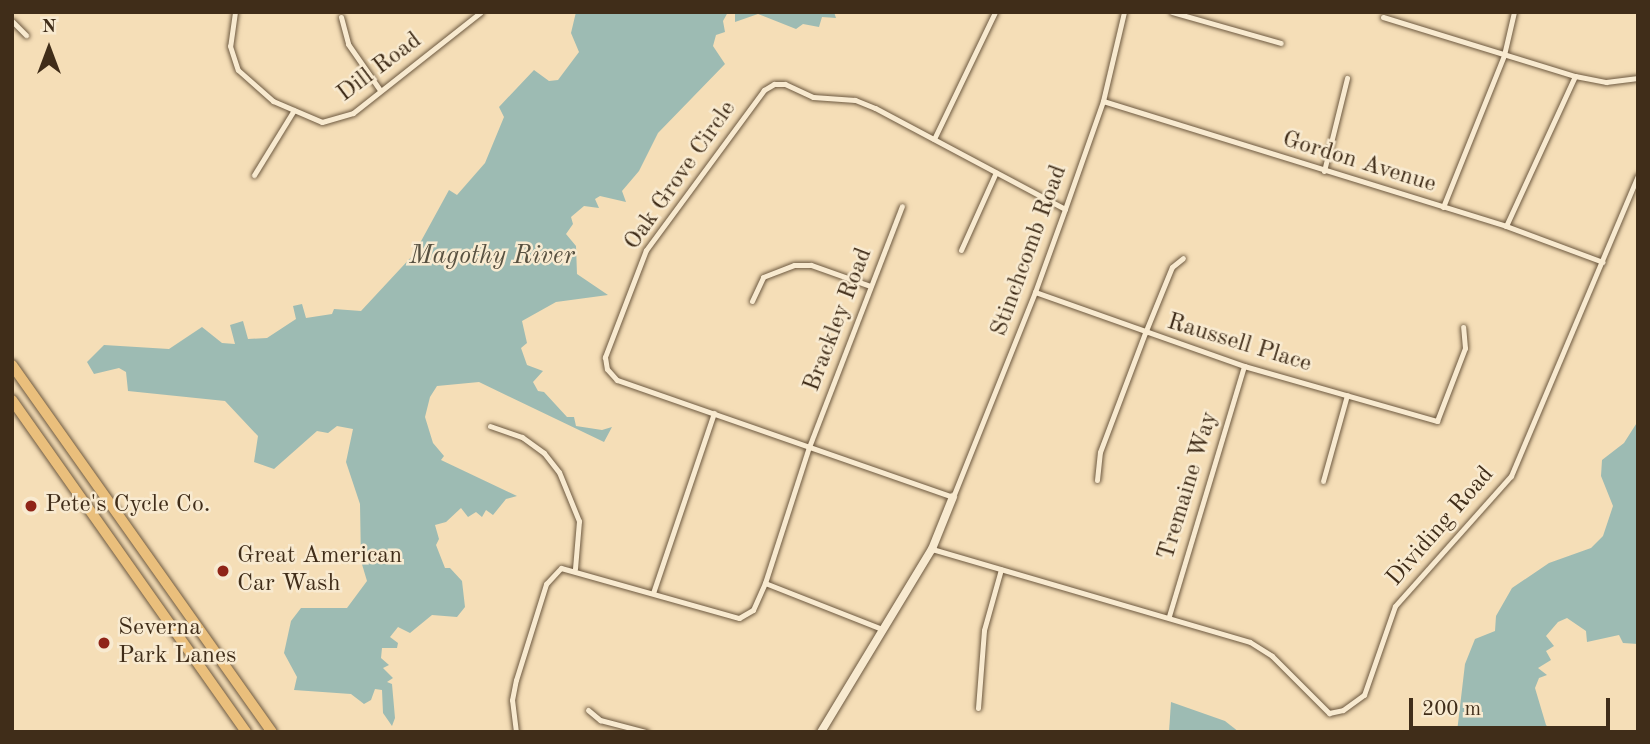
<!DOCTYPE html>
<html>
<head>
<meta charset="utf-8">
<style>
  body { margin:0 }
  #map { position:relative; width:1650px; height:744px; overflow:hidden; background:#f5deb7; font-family:"Old Standard TT",serif }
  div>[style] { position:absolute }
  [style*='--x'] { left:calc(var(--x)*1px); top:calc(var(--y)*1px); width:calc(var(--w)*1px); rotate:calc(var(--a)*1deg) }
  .water>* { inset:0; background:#9dbbb3 }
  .roads { filter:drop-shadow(0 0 2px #6d5940) drop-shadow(0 0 2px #6d5940) }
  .street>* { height:5px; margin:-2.5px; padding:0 2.5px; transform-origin:2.5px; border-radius:2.5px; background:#f8ead0 }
  .secondary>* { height:8px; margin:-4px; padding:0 4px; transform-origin:4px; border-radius:4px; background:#f8ead0 }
  .highway>* { height:10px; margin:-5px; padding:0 5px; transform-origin:5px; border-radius:5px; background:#eabf7c }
  .dots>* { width:19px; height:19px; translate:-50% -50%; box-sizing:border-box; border:4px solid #f8ead0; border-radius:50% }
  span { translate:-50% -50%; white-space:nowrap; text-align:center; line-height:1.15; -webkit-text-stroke:5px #f8ead0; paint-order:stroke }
  .street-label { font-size:24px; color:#402d19 }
  .poi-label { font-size:24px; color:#402d19 }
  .left { translate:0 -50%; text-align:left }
  .water-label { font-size:26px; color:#575040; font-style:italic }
  .frame { position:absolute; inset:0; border:14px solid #402d19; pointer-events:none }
  .north { position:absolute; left:14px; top:14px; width:70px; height:70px; -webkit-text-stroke:5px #f8ead0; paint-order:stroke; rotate:0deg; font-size:19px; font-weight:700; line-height:28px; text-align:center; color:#402d19 }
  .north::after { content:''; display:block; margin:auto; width:24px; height:32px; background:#402d19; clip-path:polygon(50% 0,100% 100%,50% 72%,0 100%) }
  .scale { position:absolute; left:1409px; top:698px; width:201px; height:32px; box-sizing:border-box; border:4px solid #402d19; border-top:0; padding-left:9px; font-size:21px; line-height:24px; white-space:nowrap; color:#402d19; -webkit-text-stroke:5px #f8ead0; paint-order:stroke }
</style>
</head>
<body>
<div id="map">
  <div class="water">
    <div style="clip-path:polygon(576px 12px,728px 12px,723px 21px,725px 32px,716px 35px,713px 46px,725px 64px,658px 133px,639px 171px,622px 191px,626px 202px,600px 196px,595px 199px,599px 208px,584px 206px,571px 217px,573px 224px,566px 234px,576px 246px,577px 274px,608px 295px,556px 302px,522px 321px,527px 343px,521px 348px,527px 365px,543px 371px,533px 382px,538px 391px,544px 392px,567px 417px,574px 417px,576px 426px,602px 430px,612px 427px,604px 442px,479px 382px,437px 386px,430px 397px,425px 417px,433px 443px,444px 456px,441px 460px,517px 496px,506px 499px,493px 515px,486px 510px,482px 517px,476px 512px,468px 517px,461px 508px,446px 522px,435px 525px,439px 539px,436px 545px,445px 568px,450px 568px,462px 581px,465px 607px,457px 617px,432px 615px,410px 633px,398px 627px,390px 637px,398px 643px,397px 648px,382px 648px,381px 658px,389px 665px,383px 668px,393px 678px,387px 682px,392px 684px,395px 718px,392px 726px,383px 713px,382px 690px,375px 689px,371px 700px,364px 704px,351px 694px,294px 690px,297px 677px,284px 653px,291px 621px,301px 608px,347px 608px,367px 581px,361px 561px,360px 504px,346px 462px,353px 429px,337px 426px,328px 433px,317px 431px,274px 469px,254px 462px,258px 436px,225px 401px,128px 391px,126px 372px,119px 368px,94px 374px,87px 362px,104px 345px,169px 349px,202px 327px,222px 343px,235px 344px,230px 325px,243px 321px,248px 339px,267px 338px,296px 319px,293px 306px,302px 304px,306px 318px,332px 314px,334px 309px,361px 311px,414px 254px,449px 190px,457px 195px,485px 163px,504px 117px,499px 107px,534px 70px,549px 81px,558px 80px,579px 52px,571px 33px)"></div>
    <div style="clip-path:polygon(735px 12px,834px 12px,836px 18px,822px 17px,819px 27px,803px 24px,796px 29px,758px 14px,735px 22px)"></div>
    <div style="clip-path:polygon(1638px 421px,1638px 644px,1623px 643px,1619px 635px,1587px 642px,1586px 631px,1567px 618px,1558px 622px,1546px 636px,1554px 646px,1546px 651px,1551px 660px,1538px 668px,1547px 675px,1539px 678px,1535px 688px,1546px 725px,1552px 732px,1457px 732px,1465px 664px,1475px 639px,1495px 631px,1496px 616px,1512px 588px,1549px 563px,1591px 548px,1603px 536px,1613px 506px,1601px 476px,1602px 460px,1624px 443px)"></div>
    <div style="clip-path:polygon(1171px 702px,1225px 721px,1239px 732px,1169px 732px)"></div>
  </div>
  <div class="roads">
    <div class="street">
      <div style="--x:235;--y:12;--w:34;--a:98"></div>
      <div style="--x:230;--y:46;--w:25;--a:72"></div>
      <div style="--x:238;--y:70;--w:47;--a:41.5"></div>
      <div style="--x:273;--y:101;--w:53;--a:23.2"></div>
      <div style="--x:322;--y:122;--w:32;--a:-16"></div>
      <div style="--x:353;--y:113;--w:163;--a:-38.3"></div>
      <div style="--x:1172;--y:12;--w:113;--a:15.9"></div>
      <div style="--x:341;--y:17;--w:28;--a:75"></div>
      <div style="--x:348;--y:44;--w:56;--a:55.2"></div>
      <div style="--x:1383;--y:17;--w:201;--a:17.1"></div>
      <div style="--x:1575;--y:76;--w:32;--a:11"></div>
      <div style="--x:1606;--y:82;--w:32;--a:-7"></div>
      <div style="--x:12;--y:21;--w:20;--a:45"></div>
      <div style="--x:1103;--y:101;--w:422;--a:17.2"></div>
      <div style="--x:1506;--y:226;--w:103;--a:20.4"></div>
      <div style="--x:934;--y:139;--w:141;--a:-64.3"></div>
      <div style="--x:1324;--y:171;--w:96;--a:-76.1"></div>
      <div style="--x:254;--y:175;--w:76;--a:-58.4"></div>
      <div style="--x:1443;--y:207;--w:164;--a:-68.1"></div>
      <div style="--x:1504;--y:55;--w:44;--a:-76.9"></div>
      <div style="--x:1065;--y:209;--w:215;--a:-152"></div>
      <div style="--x:875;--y:108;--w:22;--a:-158"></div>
      <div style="--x:855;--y:100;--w:42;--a:-175.9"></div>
      <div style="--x:813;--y:97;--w:31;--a:-155"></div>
      <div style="--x:785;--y:84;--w:11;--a:180"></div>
      <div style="--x:774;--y:84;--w:12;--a:149"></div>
      <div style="--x:764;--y:90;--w:199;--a:126.4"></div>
      <div style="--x:646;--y:250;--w:115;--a:111"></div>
      <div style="--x:605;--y:357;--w:12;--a:81"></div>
      <div style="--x:607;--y:369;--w:15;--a:48"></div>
      <div style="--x:617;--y:380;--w:356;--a:19.2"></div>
      <div style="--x:953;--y:497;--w:221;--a:-68.2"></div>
      <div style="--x:1035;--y:292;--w:88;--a:-70.1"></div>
      <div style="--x:1065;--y:209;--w:114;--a:-70.6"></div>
      <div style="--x:1103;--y:101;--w:91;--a:-76.7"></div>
      <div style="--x:1506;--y:226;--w:165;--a:-65.3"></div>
      <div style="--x:961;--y:250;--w:85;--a:-65.8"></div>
      <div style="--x:1035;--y:292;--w:222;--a:19.5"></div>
      <div style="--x:1244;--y:366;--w:201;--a:15.9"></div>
      <div style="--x:1437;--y:421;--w:78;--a:-69"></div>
      <div style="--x:1465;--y:348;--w:21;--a:-95"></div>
      <div style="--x:752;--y:301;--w:26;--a:-65"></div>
      <div style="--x:763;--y:277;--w:33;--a:-21"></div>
      <div style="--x:794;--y:265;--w:17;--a:0"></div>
      <div style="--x:811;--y:265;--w:63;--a:19.6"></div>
      <div style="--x:490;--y:426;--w:34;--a:19"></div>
      <div style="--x:522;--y:437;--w:27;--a:36"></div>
      <div style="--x:544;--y:453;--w:24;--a:52"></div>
      <div style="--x:559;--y:472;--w:53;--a:67.8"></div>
      <div style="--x:579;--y:521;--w:48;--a:94.8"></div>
      <div style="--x:1097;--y:480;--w:28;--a:-84"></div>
      <div style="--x:1100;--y:452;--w:127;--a:-69.3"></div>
      <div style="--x:1145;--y:333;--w:71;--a:-67.8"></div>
      <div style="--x:1172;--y:267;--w:14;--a:-39"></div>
      <div style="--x:1323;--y:481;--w:89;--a:-74.4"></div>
      <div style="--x:932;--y:549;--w:331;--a:16.3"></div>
      <div style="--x:1250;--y:642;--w:26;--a:32"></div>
      <div style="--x:1272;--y:656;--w:81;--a:45"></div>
      <div style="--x:1329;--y:713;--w:14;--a:-12"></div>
      <div style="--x:1343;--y:710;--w:26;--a:-36"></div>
      <div style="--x:1364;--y:695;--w:94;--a:-70.8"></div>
      <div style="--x:1395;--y:606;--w:174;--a:-48.3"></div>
      <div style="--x:1511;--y:476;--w:326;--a:-67.1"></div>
      <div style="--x:765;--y:583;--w:143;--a:-72.1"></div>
      <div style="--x:809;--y:447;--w:258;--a:-68.9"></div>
      <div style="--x:653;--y:593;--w:190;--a:-71.3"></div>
      <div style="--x:1169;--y:616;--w:261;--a:-73.3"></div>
      <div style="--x:978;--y:708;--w:78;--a:-85.6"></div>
      <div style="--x:984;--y:630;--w:63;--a:-74.4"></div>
      <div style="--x:588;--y:710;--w:16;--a:40"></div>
      <div style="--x:600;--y:720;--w:48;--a:14.6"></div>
      <div style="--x:516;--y:732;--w:32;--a:-97"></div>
      <div style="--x:512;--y:700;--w:20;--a:-79"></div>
      <div style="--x:516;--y:680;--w:101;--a:-72.6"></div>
      <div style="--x:546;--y:584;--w:22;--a:-47"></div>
      <div style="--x:561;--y:568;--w:185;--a:15.7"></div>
      <div style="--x:739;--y:618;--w:16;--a:-30"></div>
      <div style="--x:753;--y:610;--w:30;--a:-66"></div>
      <div style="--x:765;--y:583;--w:126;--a:21.5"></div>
    </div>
    <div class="secondary">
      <div style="--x:821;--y:732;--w:214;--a:-58.8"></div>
      <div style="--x:932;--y:549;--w:56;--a:-68"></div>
    </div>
    <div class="highway">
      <div style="--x:12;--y:365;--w:450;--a:54.7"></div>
      <div style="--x:12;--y:400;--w:406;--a:54.8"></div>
    </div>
  </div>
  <div class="dots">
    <div style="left:31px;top:506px;background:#8f2418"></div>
    <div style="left:223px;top:571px;background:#8f2418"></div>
    <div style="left:104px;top:643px;background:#8f2418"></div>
  </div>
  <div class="street-label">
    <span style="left:380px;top:68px;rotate:-37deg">Dill Road</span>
    <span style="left:1359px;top:163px;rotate:17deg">Gordon Avenue</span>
    <span style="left:681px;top:176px;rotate:-55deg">Oak Grove Circle</span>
    <span style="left:1030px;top:251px;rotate:-70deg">Stinchcomb Road</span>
    <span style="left:839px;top:320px;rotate:-69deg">Brackley Road</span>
    <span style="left:1239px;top:344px;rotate:17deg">Raussell Place</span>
    <span style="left:1189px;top:486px;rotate:-73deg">Tremaine Way</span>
    <span style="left:1441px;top:527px;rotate:-49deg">Dividing Road</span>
  </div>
  <div class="poi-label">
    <span class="left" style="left:45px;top:506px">Pete's Cycle Co.</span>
    <span class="left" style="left:237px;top:571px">Great American<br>Car Wash</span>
    <span class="left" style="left:118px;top:643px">Severna<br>Park Lanes</span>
  </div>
  <div class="water-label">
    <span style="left:492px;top:257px">Magothy River</span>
  </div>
  <div class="frame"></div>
  <div class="north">N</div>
  <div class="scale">200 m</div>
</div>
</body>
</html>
